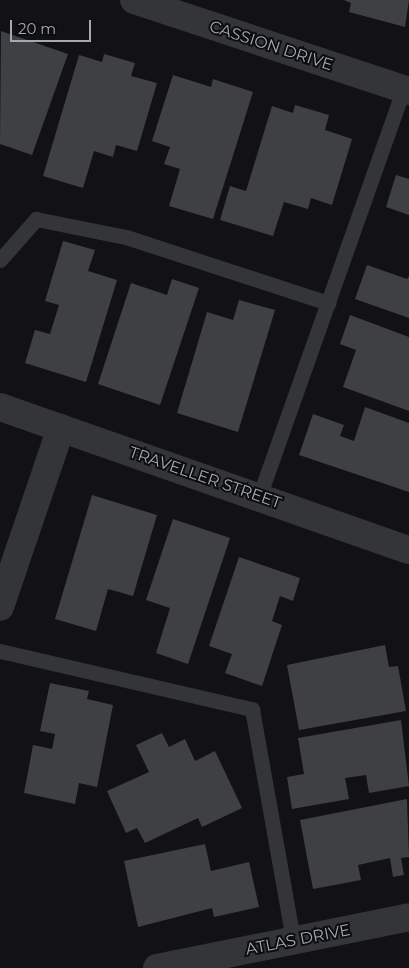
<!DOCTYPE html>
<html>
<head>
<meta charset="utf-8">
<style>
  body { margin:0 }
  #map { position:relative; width:409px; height:968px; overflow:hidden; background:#121214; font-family:Montserrat,sans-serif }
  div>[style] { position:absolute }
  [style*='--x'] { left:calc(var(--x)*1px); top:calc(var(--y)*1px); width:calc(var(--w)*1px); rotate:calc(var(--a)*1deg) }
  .building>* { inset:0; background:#3e4044 }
  .lane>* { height:15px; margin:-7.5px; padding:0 7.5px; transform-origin:7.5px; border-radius:7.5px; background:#333539 }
  .street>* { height:28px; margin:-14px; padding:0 14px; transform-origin:14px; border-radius:14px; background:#333539 }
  span { translate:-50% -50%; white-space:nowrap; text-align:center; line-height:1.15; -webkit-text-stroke:4px #0d0d0f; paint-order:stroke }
  .street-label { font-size:16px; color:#a4aab5 }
  .scale { position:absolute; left:10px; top:20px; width:81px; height:22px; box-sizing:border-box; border:2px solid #a4aab5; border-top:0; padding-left:6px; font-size:15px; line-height:18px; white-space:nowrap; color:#a4aab5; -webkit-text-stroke:4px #0d0d0f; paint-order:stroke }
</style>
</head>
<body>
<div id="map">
  <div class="building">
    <div style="clip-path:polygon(344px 0,409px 0,405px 27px,349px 12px,351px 3px)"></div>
    <div style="clip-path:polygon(1px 31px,68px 54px,32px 155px,0 144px)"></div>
    <div style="clip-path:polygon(104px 54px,135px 63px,131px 76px,157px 83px,137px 151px,116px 145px,113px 157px,94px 151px,83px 188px,43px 176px,79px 55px,102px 62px)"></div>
    <div style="clip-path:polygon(173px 75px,211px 87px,213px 79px,253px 92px,213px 219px,169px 206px,180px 169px,164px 164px,170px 147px,152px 141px)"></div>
    <div style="clip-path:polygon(295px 105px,329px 115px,325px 130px,352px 139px,332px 205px,311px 198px,308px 209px,284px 202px,273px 236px,220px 220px,230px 186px,246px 191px,272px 106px,293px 113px)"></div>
    <div style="clip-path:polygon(396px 175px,409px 179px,409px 215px,386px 207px)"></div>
    <div style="clip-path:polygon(63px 241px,95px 250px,88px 271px,117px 280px,86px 382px,25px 363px,35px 330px,50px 334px,59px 305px,45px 301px)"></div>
    <div style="clip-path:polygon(367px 265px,407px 279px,409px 276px,409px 318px,355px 299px)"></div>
    <div style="clip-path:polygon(172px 279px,199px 288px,160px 405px,98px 384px,131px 283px,167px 295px)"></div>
    <div style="clip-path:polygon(239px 300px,275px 310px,238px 432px,177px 413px,207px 312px,233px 320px)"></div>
    <div style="clip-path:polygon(350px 315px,409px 337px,409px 411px,343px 387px,356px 350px,340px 344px)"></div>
    <div style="clip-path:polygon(365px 407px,409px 423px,409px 492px,299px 455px,313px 414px,344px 425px,340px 436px,354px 441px)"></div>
    <div style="clip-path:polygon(92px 495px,157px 515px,133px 596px,108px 589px,96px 631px,55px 619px)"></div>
    <div style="clip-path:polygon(173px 519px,230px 538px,188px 664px,156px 653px,170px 608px,146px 600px)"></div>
    <div style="clip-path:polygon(239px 557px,300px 578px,293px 601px,280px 596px,272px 621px,282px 625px,262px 686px,225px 673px,232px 654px,209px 646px)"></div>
    <div style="clip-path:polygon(385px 645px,389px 667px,398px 666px,406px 711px,299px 730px,287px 665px)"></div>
    <div style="clip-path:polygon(50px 683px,89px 691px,87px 699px,113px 705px,97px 787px,79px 783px,75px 804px,24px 793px,33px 745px,52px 749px,55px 734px,40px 731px)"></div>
    <div style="clip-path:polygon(401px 720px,409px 786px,369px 793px,366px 775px,345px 778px,349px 799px,292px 809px,287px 777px,304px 774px,298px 738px)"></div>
    <div style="clip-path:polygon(162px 733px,169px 747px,185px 739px,195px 761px,215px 751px,242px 808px,202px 827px,198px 818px,145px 843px,137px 828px,126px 833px,107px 791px,149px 772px,136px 745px)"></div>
    <div style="clip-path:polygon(407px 799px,409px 857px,401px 858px,404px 875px,393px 877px,390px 858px,358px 865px,361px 880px,313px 889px,300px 820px)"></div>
    <div style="clip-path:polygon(205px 844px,211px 871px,249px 862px,259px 907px,214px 917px,212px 908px,138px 927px,124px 861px)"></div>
  </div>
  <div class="lane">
    <div style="--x:0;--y:260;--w:55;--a:-48.7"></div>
    <div style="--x:36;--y:219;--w:92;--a:11.3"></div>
    <div style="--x:126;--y:237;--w:213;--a:18.1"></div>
    <div style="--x:259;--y:497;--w:432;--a:-70.5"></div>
    <div style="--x:0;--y:651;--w:259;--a:13"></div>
    <div style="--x:252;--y:709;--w:235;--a:79.9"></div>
  </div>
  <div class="street">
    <div style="--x:134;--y:0;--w:290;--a:18.3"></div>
    <div style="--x:0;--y:407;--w:433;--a:19.3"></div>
    <div style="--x:0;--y:607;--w:189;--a:-71.2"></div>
    <div style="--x:157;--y:968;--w:257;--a:-11.4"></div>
  </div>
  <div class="street-label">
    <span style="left:271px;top:46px;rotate:18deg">CASSION DRIVE</span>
    <span style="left:205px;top:478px;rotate:19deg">TRAVELLER STREET</span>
    <span style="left:298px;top:940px;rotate:-11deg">ATLAS DRIVE</span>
  </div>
  <div class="scale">20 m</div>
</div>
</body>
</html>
